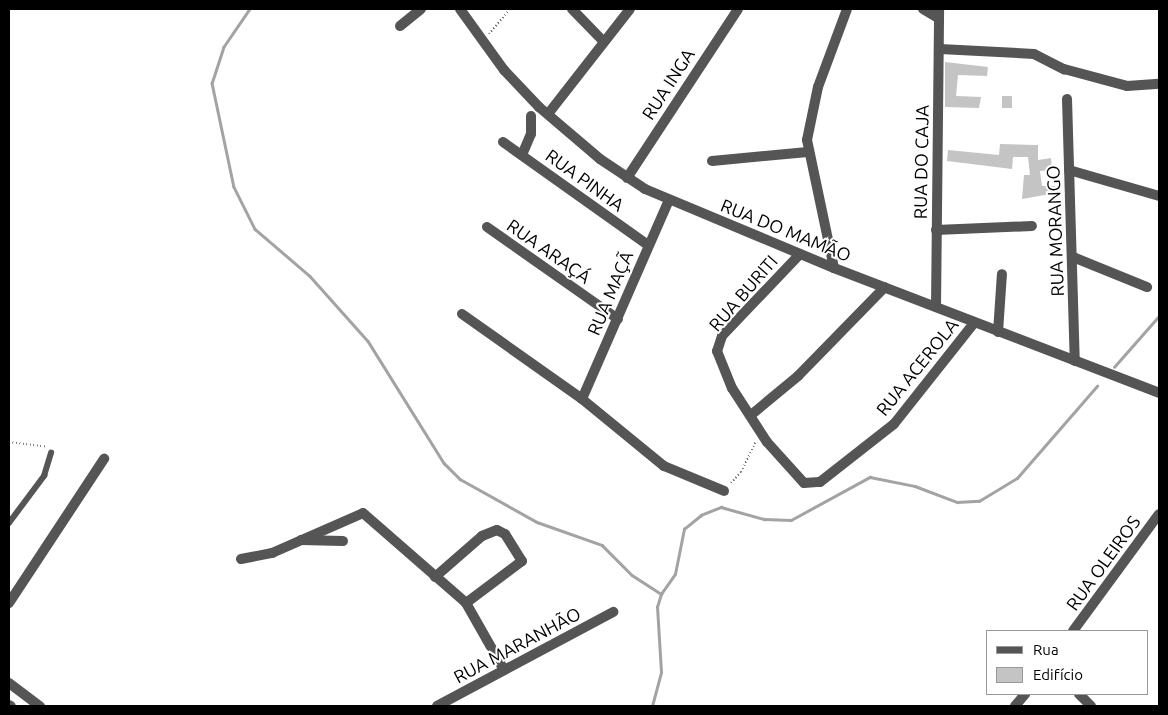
<!DOCTYPE html>
<html>
<head>
<meta charset="utf-8">
<style>
  body { margin:0 }
  #map { position:relative; width:1168px; height:715px; overflow:hidden; background:#fff; font-family:Ubuntu,sans-serif }
  div>[style] { position:absolute }
  [style*='--x'] { left:calc(var(--x)*1px); top:calc(var(--y)*1px); width:calc(var(--w)*1px); rotate:calc(var(--a)*1deg) }
  .stream>* { height:2.5px; margin:-1.25px; padding:0 1.25px; transform-origin:1.25px; border-radius:1.25px; background:#a3a3a3 }
  .building>* { inset:0; background:#c4c4c4; transform-origin:0 0 }
  .path>* { height:2px; margin-top:-1px; transform-origin:0; background:repeating-linear-gradient(90deg,#777 0 1px,transparent 0 3.5px) }
  .lane>* { height:5.5px; margin:-2.75px; padding:0 2.75px; transform-origin:2.75px; border-radius:2.75px; background:#555 }
  .street>* { height:10px; margin:-5px; padding:0 5px; transform-origin:5px; border-radius:5px; background:#555 }
  span { translate:-50% -50%; white-space:nowrap; text-align:center; line-height:1.15; -webkit-text-stroke:4px #fff; paint-order:stroke }
  .street-label { font-size:18px; color:#000 }
  .frame { position:absolute; inset:0; border:10px solid #000; pointer-events:none }
  .legend { position:absolute; left:986px; top:630px; width:162px; height:65px; box-sizing:border-box; background:#fff; border:1px solid #999; margin:0; padding:6px 9px; list-style:none; font-size:15px; color:#000 }
  .legend li { display:flex; align-items:center; gap:10px; height:25px }
  .legend b { width:25px; border:1px solid #999 }
</style>
</head>
<body>
<div id="map">
  <div class="stream">
    <div style="--x:250;--y:9;--w:46;--a:124.4"></div>
    <div style="--x:224;--y:47;--w:38;--a:108"></div>
    <div style="--x:212;--y:83;--w:106;--a:78.1"></div>
    <div style="--x:234;--y:187;--w:47;--a:63.4"></div>
    <div style="--x:255;--y:229;--w:72;--a:40.5"></div>
    <div style="--x:310;--y:276;--w:87;--a:48.3"></div>
    <div style="--x:368;--y:341;--w:144;--a:58.1"></div>
    <div style="--x:444;--y:463;--w:23;--a:45"></div>
    <div style="--x:460;--y:479;--w:88;--a:29.2"></div>
    <div style="--x:537;--y:522;--w:69;--a:19.5"></div>
    <div style="--x:602;--y:545;--w:42;--a:45"></div>
    <div style="--x:632;--y:575;--w:35;--a:33"></div>
    <div style="--x:1114;--y:367;--w:68;--a:-48.6"></div>
    <div style="--x:652;--y:706;--w:35;--a:-75"></div>
    <div style="--x:661;--y:672;--w:65;--a:-93.5"></div>
    <div style="--x:657;--y:607;--w:14;--a:-73"></div>
    <div style="--x:661;--y:594;--w:24;--a:-55"></div>
    <div style="--x:675;--y:574;--w:46;--a:-78.7"></div>
    <div style="--x:684;--y:529;--w:22;--a:-39"></div>
    <div style="--x:701;--y:515;--w:22;--a:-22"></div>
    <div style="--x:721;--y:507;--w:45;--a:15.6"></div>
    <div style="--x:764;--y:519;--w:27;--a:2"></div>
    <div style="--x:791;--y:520;--w:90;--a:-28.6"></div>
    <div style="--x:870;--y:477;--w:46;--a:11.3"></div>
    <div style="--x:915;--y:486;--w:45;--a:20.9"></div>
    <div style="--x:957;--y:502;--w:22;--a:-3"></div>
    <div style="--x:979;--y:501;--w:44;--a:-31.2"></div>
    <div style="--x:1017;--y:478;--w:122;--a:-49"></div>
  </div>
  <div class="building">
    <div style="clip-path:polygon(945px 62px,988px 67px,987px 76px,958px 75px,956px 96px,981px 97px,979px 108px,945px 107px)"></div>
    <div style="left:1002px;top:96px;width:10px;height:12px"></div>
    <div style="clip-path:polygon(1000px 144px,1038px 145px,1038px 160px,1051px 158px,1052px 170px,1040px 171px,1042px 186px,1055px 186px,1056px 193px,1022px 199px,1024px 175px,1030px 175px,1028px 157px,1013px 157px,1012px 169px,947px 161px,948px 150px,999px 155px)"></div>
  </div>
  <div class="path">
    <div style="--x:489;--y:34;--w:33;--a:-50"></div>
    <div style="--x:9;--y:442;--w:38;--a:7"></div>
    <div style="--x:731;--y:483;--w:15;--a:-48"></div>
    <div style="--x:741;--y:472;--w:34;--a:-64"></div>
  </div>
  <div class="lane">
    <div style="--x:9;--y:523;--w:59;--a:-53.3"></div>
    <div style="--x:44;--y:476;--w:24;--a:-73"></div>
  </div>
  <div class="street">
    <div style="--x:460;--y:9;--w:75;--a:54.2"></div>
    <div style="--x:504;--y:70;--w:51;--a:46.6"></div>
    <div style="--x:539;--y:107;--w:80;--a:40.4"></div>
    <div style="--x:600;--y:159;--w:54;--a:33.7"></div>
    <div style="--x:645;--y:189;--w:205;--a:22.7"></div>
    <div style="--x:834;--y:268;--w:348;--a:21"></div>
    <div style="--x:572;--y:9;--w:43;--a:45.9"></div>
    <div style="--x:923;--y:9;--w:17;--a:31"></div>
    <div style="--x:400;--y:26;--w:27;--a:-39"></div>
    <div style="--x:940;--y:49;--w:94;--a:3"></div>
    <div style="--x:1034;--y:54;--w:34;--a:27"></div>
    <div style="--x:1064;--y:69;--w:65;--a:15.1"></div>
    <div style="--x:1127;--y:86;--w:32;--a:-4"></div>
    <div style="--x:1067;--y:99;--w:262;--a:88.3"></div>
    <div style="--x:548;--y:114;--w:133;--a:-52"></div>
    <div style="--x:503;--y:142;--w:178;--a:35.4"></div>
    <div style="--x:522;--y:155;--w:23;--a:-67"></div>
    <div style="--x:531;--y:134;--w:18;--a:-90"></div>
    <div style="--x:712;--y:161;--w:96;--a:-5.4"></div>
    <div style="--x:1069;--y:170;--w:94;--a:16.1"></div>
    <div style="--x:627;--y:178;--w:202;--a:-56.7"></div>
    <div style="--x:487;--y:227;--w:160;--a:35.1"></div>
    <div style="--x:936;--y:230;--w:96;--a:-2.4"></div>
    <div style="--x:800;--y:254;--w:113;--a:133.6"></div>
    <div style="--x:722;--y:336;--w:16;--a:108"></div>
    <div style="--x:717;--y:351;--w:40;--a:68"></div>
    <div style="--x:732;--y:388;--w:64;--a:57.1"></div>
    <div style="--x:767;--y:442;--w:55;--a:47.9"></div>
    <div style="--x:804;--y:483;--w:16;--a:-4"></div>
    <div style="--x:820;--y:482;--w:94;--a:-38.1"></div>
    <div style="--x:894;--y:424;--w:129;--a:-51.6"></div>
    <div style="--x:1073;--y:257;--w:80;--a:22.1"></div>
    <div style="--x:834;--y:268;--w:131;--a:-101.9"></div>
    <div style="--x:807;--y:140;--w:54;--a:-78.3"></div>
    <div style="--x:818;--y:87;--w:83;--a:-69.6"></div>
    <div style="--x:936;--y:307;--w:298;--a:-89.4"></div>
    <div style="--x:462;--y:314;--w:147;--a:35.3"></div>
    <div style="--x:582;--y:399;--w:106;--a:39.3"></div>
    <div style="--x:664;--y:466;--w:65;--a:22.6"></div>
    <div style="--x:998;--y:332;--w:58;--a:-86.1"></div>
    <div style="--x:582;--y:399;--w:217;--a:-66.4"></div>
    <div style="--x:751;--y:415;--w:61;--a:-39.7"></div>
    <div style="--x:798;--y:376;--w:124;--a:-45.7"></div>
    <div style="--x:301;--y:540;--w:42;--a:1.4"></div>
    <div style="--x:241;--y:559;--w:32;--a:-11"></div>
    <div style="--x:272;--y:553;--w:99;--a:-23.7"></div>
    <div style="--x:363;--y:513;--w:137;--a:41.1"></div>
    <div style="--x:466;--y:603;--w:77;--a:60.4"></div>
    <div style="--x:435;--y:577;--w:62;--a:-41.1"></div>
    <div style="--x:482;--y:536;--w:16;--a:-22"></div>
    <div style="--x:497;--y:530;--w:9;--a:27"></div>
    <div style="--x:505;--y:534;--w:32;--a:58"></div>
    <div style="--x:522;--y:561;--w:70;--a:143.1"></div>
    <div style="--x:9;--y:603;--w:173;--a:-56.6"></div>
    <div style="--x:1073;--y:631;--w:145;--a:-53.7"></div>
    <div style="--x:9;--y:683;--w:39;--a:37"></div>
    <div style="--x:1079;--y:694;--w:17;--a:45"></div>
    <div style="--x:9;--y:705;--w:2;--a:27"></div>
    <div style="--x:437;--y:706;--w:200;--a:-28.1"></div>
    <div style="--x:1015;--y:706;--w:16;--a:-50"></div>
  </div>
  <div class="street-label">
    <span style="left:668px;top:84px;rotate:-57deg">RUA INGA</span>
    <span style="left:921px;top:162px;rotate:-89deg">RUA DO CAJA</span>
    <span style="left:585px;top:180px;rotate:36deg">RUA PINHA</span>
    <span style="left:786px;top:230px;rotate:22deg">RUA DO MAMÃO</span>
    <span style="left:1055px;top:231px;rotate:-92deg">RUA MORANGO</span>
    <span style="left:549px;top:251px;rotate:35deg">RUA ARAÇÁ</span>
    <span style="left:610px;top:293px;rotate:-67deg">RUA MAÇÃ</span>
    <span style="left:743px;top:293px;rotate:-49deg">RUA BURITI</span>
    <span style="left:917px;top:367px;rotate:-51deg">RUA ACEROLA</span>
    <span style="left:1103px;top:563px;rotate:-54deg">RUA OLEIROS</span>
    <span style="left:517px;top:645px;rotate:-28deg">RUA MARANHÃO</span>
  </div>
  <div class="frame"></div>
  <ul class="legend">
  <li><b style="height:6px;background:#555"></b>Rua</li>
  <li><b style="height:14px;background:#c4c4c4"></b>Edifício</li>
  </ul>
</div>
</body>
</html>
